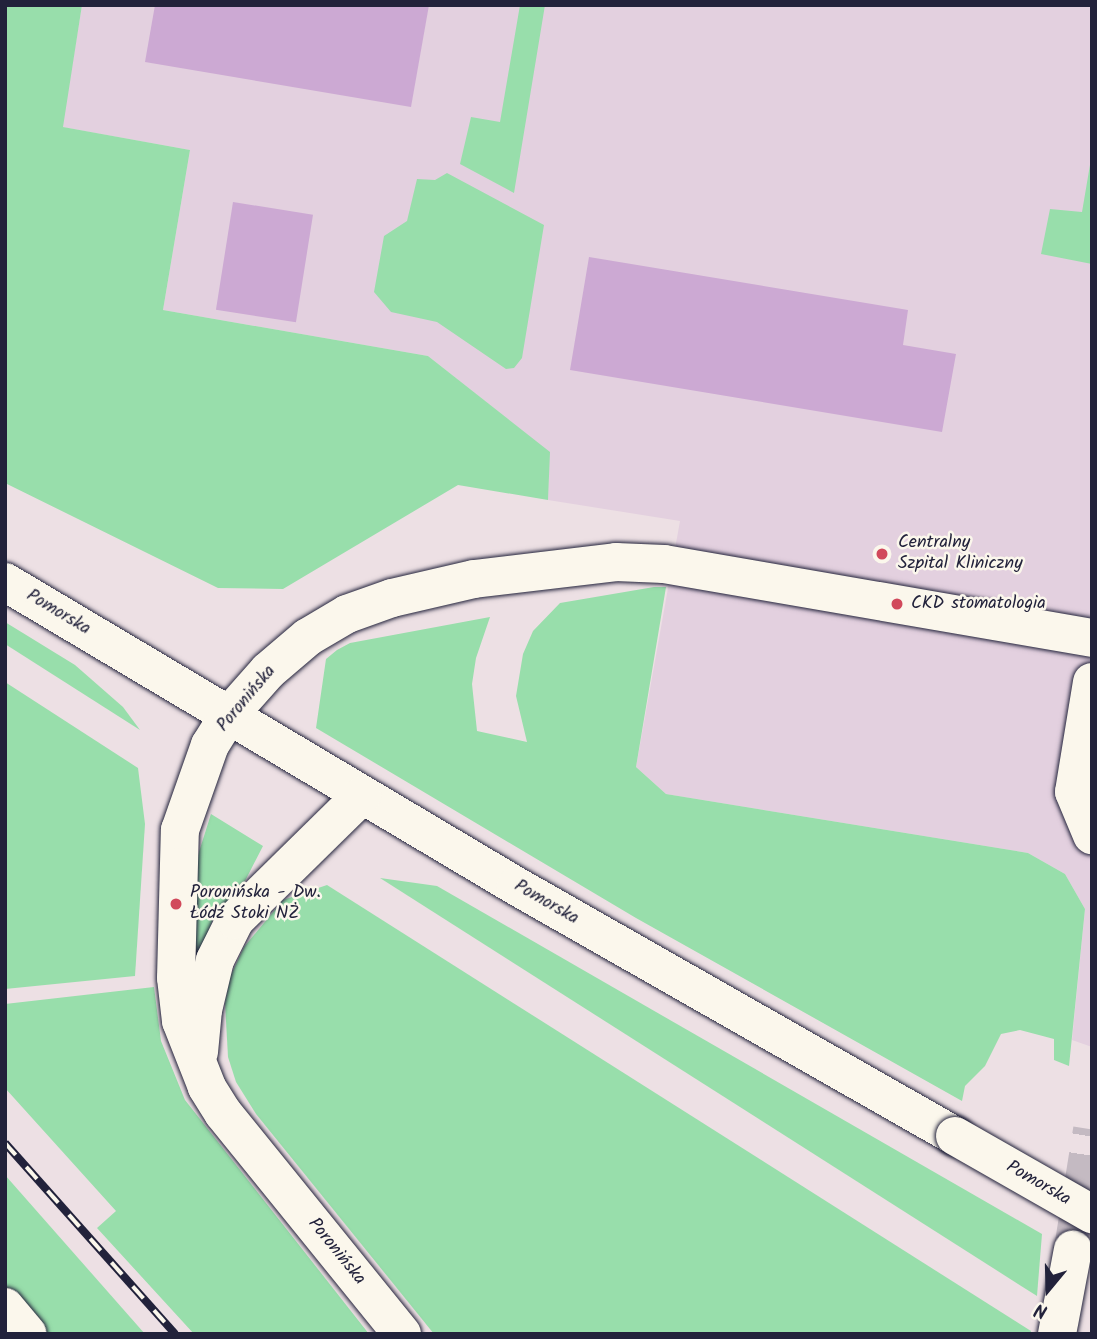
<!DOCTYPE html>
<html>
<head>
<meta charset="utf-8">
<style>
  body { margin:0 }
  #map { position:relative; width:1097px; height:1339px; overflow:hidden; background:#ede0e4; font-family:Kalam,sans-serif }
  div>[style] { position:absolute }
  [style*='--x'] { left:calc(var(--x)*1px); top:calc(var(--y)*1px); width:calc(var(--w)*1px); rotate:calc(var(--a)*1deg) }
  .built>* { inset:0; background:#e3d0df }
  .green>* { inset:0; background:#98deab }
  .building>* { inset:0; background:#cca9d3; transform-origin:0 0 }
  .minor-tunnel>* { height:38px; margin-top:-19px; transform-origin:0; background:repeating-linear-gradient(90deg,#c4bac2 0 38px,transparent 0 57px) }
  .roads { filter:drop-shadow(0 0 2px #22223b) drop-shadow(0 0 2px #22223b) }
  .minor>* { height:38px; margin:-19px; padding:0 19px; transform-origin:19px; border-radius:19px; background:#fbf7ec }
  .rail>* { height:8px; margin-top:-4px; transform-origin:0; background:repeating-linear-gradient(90deg,#fbf7ec 0 16px,#22223b 0 32px); box-sizing:border-box; border-block:2px solid #22223b }
  .bridges { filter:drop-shadow(0 0 2px #22223b) drop-shadow(0 0 2px #22223b) }
  .minor-bridge>* { height:38px; margin:-19px; padding:0 19px; transform-origin:19px; border-radius:19px; background:#fbf7ec }
  .dots>* { width:19px; height:19px; translate:-50% -50%; box-sizing:border-box; border:4px solid #fbf7ec; border-radius:50% }
  span { translate:-50% -50%; white-space:nowrap; text-align:center; line-height:1.15; -webkit-text-stroke:5px #fbf7ec; paint-order:stroke }
  .poi-label { font-size:18px; color:#22223b }
  .left { translate:0 -50%; text-align:left }
  .street-label { font-size:18px; color:#22223b }
  .frame { position:absolute; inset:0; border:7px solid #22223b; pointer-events:none }
  .north { position:absolute; left:1013px; top:1255px; width:70px; height:70px; -webkit-text-stroke:5px #fbf7ec; paint-order:stroke; rotate:199deg; font-size:19px; font-weight:700; line-height:28px; text-align:center; color:#22223b }
  .north::after { content:''; display:block; margin:auto; width:24px; height:32px; background:#22223b; clip-path:polygon(50% 0,100% 100%,50% 72%,0 100%) }
</style>
</head>
<body>
<div id="map">
  <div class="built">
    <div style="clip-path:polygon(82px 5px,1092px 5px,1092px 1047px,1072px 1040px,1085px 909px,1065px 874px,1028px 853px,666px 794px,636px 767px,680px 521px,548px 500px,549px 452px,428px 356px,163px 310px,190px 150px,62px 127px)"></div>
  </div>
  <div class="green">
    <div style="clip-path:polygon(5px 5px,82px 5px,63px 127px,190px 150px,163px 310px,428px 356px,550px 452px,548px 500px,458px 485px,283px 589px,218px 588px,5px 483px)"></div>
    <div style="clip-path:polygon(520px 5px,545px 5px,514px 193px,460px 164px,471px 117px,500px 122px)"></div>
    <div style="clip-path:polygon(1092px 153px,1092px 264px,1041px 254px,1050px 209px,1082px 212px)"></div>
    <div style="clip-path:polygon(447px 173px,544px 225px,522px 358px,514px 368px,506px 369px,437px 322px,391px 312px,374px 292px,384px 236px,407px 221px,417px 179px,435px 180px)"></div>
    <div style="clip-path:polygon(654px 587px,666px 587px,636px 767px,666px 794px,1028px 853px,1065px 874px,1085px 909px,1069px 1066px,1054px 1060px,1054px 1039px,1020px 1030px,1001px 1034px,985px 1066px,965px 1086px,962px 1101px,636px 918px,316px 728px,326px 659px,337px 650px,350px 643px,490px 617px,476px 658px,472px 684px,477px 731px,527px 742px,516px 696px,523px 654px,533px 631px,560px 603px)"></div>
    <div style="clip-path:polygon(5px 622px,75px 665px,123px 707px,140px 730px,5px 644px)"></div>
    <div style="clip-path:polygon(5px 682px,138px 768px,145px 824px,135px 976px,5px 989px)"></div>
    <div style="clip-path:polygon(211px 814px,263px 846px,245px 881px,213px 919px,194px 969px,198px 855px)"></div>
    <div style="clip-path:polygon(380px 878px,437px 886px,1042px 1234px,1037px 1296px)"></div>
    <div style="clip-path:polygon(327px 885px,1031px 1331px,1030px 1334px,434px 1334px,256px 1114px,236px 1082px,228px 1057px,225px 1003px,230px 977px,244px 947px,283px 900px)"></div>
    <div style="clip-path:polygon(154px 987px,161px 1041px,185px 1100px,369px 1334px,194px 1334px,97px 1228px,116px 1211px,5px 1088px,5px 1004px)"></div>
    <div style="clip-path:polygon(5px 1175px,145px 1334px,46px 1334px,5px 1286px)"></div>
  </div>
  <div class="building">
    <div style="clip-path:polygon(155px 5px,429px 5px,411px 107px,145px 62px)"></div>
    <div style="left:233px;top:202px;width:81px;height:109px;rotate:9deg"></div>
    <div style="clip-path:polygon(589px 257px,908px 310px,903px 345px,956px 354px,942px 432px,570px 370px)"></div>
  </div>
  <div class="minor-tunnel">
    <div style="--x:1073;--y:1249;--w:121;--a:-80.9"></div>
  </div>
  <div class="roads">
    <div class="minor">
      <div style="--x:5;--y:582;--w:595;--a:30.75"></div>
      <div style="--x:516;--y:886;--w:505;--a:29.66"></div>
      <div style="--x:1092;--y:682;--w:111;--a:99.3"></div>
      <div style="--x:1074;--y:792;--w:47;--a:67.3"></div>
      <div style="--x:199;--y:1052;--w:42;--a:-84.6"></div>
      <div style="--x:203;--y:1010;--w:51;--a:-76.5"></div>
      <div style="--x:215;--y:960;--w:45;--a:-63.4"></div>
      <div style="--x:235;--y:920;--w:178;--a:-44.5"></div>
      <div style="--x:5;--y:1307;--w:35;--a:50"></div>
      <div style="--x:402;--y:1334;--w:284;--a:-129"></div>
      <div style="--x:223;--y:1113;--w:31;--a:-122"></div>
      <div style="--x:207;--y:1087;--w:71;--a:-111.5"></div>
      <div style="--x:181;--y:1021;--w:43;--a:-96.6"></div>
      <div style="--x:176;--y:978;--w:148;--a:-88.5"></div>
      <div style="--x:180;--y:830;--w:90;--a:-70.6"></div>
      <div style="--x:210;--y:745;--w:36;--a:-58"></div>
      <div style="--x:229;--y:715;--w:59;--a:-48.4"></div>
      <div style="--x:268;--y:671;--w:52;--a:-40.4"></div>
      <div style="--x:308;--y:637;--w:45;--a:-30.5"></div>
      <div style="--x:347;--y:614;--w:48;--a:-19.6"></div>
      <div style="--x:392;--y:598;--w:84;--a:-13"></div>
      <div style="--x:474;--y:579;--w:143;--a:-6.8"></div>
      <div style="--x:616;--y:562;--w:48;--a:2.4"></div>
      <div style="--x:664;--y:564;--w:434;--a:9.8"></div>
      <div style="--x:1057;--y:1334;--w:86;--a:-79.3"></div>
    </div>
  </div>
  <div class="rail">
    <div style="--x:5;--y:1143;--w:256;--a:48.3"></div>
  </div>
  <div class="bridges">
    <div class="minor-bridge">
      <div style="--x:955;--y:1136;--w:158;--a:29.7"></div>
    </div>
  </div>
  <div class="dots">
    <div style="left:882px;top:554px;background:#d1495b"></div>
    <div style="left:897px;top:604px;background:#d1495b"></div>
    <div style="left:176px;top:904px;background:#d1495b"></div>
  </div>
  <div class="poi-label">
    <span class="left" style="left:898px;top:554px">Centralny<br>Szpital Kliniczny</span>
    <span class="left" style="left:911px;top:604px">CKD stomatologia</span>
    <span class="left" style="left:190px;top:904px">Poronińska - Dw.<br>Łódź Stoki NŻ</span>
  </div>
  <div class="street-label">
    <span style="left:58px;top:613px;rotate:31deg">Pomorska</span>
    <span style="left:247px;top:699px;rotate:-50deg">Poronińska</span>
    <span style="left:546px;top:903px;rotate:30deg">Pomorska</span>
    <span style="left:1038px;top:1184px;rotate:30deg">Pomorska</span>
    <span style="left:336px;top:1252px;rotate:51deg">Poronińska</span>
  </div>
  <div class="frame"></div>
  <div class="north">N</div>
</div>
</body>
</html>
